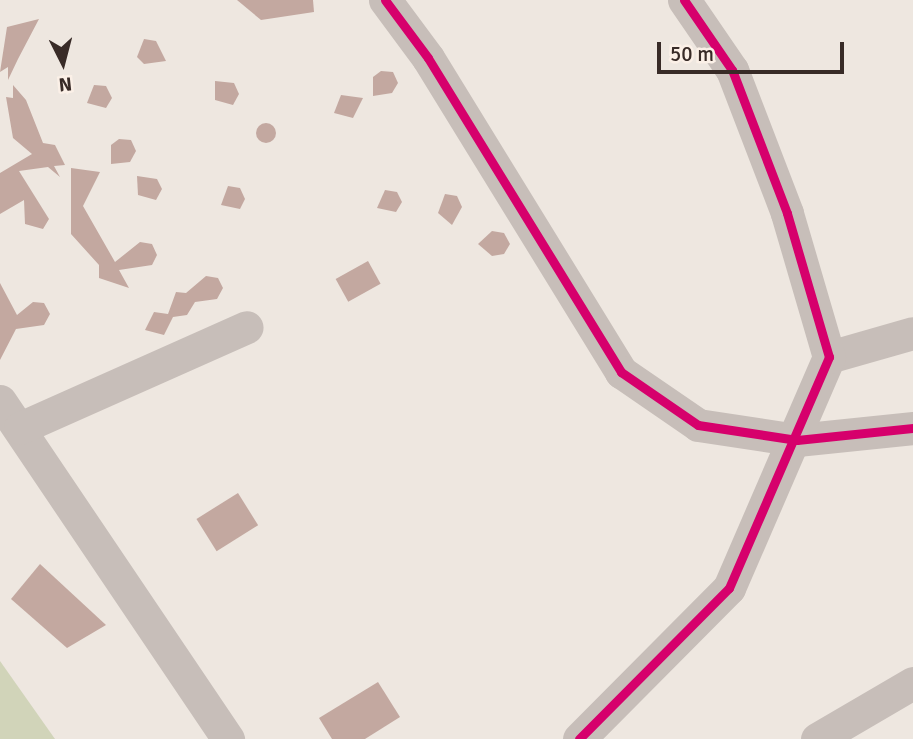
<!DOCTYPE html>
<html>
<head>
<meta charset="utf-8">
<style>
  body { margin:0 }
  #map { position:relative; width:913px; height:739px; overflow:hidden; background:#eee7e0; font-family:Signika,sans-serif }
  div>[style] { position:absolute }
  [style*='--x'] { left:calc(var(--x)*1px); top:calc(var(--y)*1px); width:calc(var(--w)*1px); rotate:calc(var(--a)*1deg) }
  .green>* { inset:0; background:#d1d4b9 }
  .building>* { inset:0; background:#c3a8a0; transform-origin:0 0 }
  .round { border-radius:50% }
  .minor>* { height:33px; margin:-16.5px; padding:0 16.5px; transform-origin:16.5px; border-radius:16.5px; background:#c7beb9 }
  .cycleway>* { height:9px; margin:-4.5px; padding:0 4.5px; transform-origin:4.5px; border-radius:4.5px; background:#d6006c }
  span { translate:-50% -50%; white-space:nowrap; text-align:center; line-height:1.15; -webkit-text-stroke:5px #fbf0e7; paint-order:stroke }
  .north { position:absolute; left:28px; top:28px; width:70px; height:70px; -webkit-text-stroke:5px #fbf0e7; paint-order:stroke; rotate:174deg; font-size:19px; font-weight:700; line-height:28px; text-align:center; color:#382b27 }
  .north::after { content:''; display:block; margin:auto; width:24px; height:32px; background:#382b27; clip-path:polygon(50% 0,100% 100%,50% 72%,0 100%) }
  .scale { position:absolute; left:657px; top:42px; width:187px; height:32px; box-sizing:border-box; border:4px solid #382b27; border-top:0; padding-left:9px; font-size:21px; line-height:24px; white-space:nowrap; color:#382b27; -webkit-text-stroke:5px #fbf0e7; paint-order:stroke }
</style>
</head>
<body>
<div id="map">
  <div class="green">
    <div style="clip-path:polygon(0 661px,55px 739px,0 739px)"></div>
  </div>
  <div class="building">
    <div style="clip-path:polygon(237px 0,313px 0,314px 12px,261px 20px)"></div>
    <div style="clip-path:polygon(39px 19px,18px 59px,8px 80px,8px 67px,0 72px,7px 27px)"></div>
    <div style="clip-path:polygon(144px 39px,156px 41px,166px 61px,144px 64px,137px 57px)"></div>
    <div style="clip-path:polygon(381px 71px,393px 72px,398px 83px,392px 93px,373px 96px,373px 77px)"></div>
    <div style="clip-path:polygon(215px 81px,234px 83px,239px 94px,233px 105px,215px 100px)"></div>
    <div style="clip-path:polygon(13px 85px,26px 100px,43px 143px,55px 145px,65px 165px,54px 166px,60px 177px,48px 167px,19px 171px,49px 219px,43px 229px,25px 224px,24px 200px,0 214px,0 173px,32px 154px,13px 138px,6px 97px,13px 98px)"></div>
    <div style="clip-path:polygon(94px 85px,106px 86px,112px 98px,106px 108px,87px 103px)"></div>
    <div style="clip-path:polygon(341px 95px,363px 98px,353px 118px,334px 113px)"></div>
    <div class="round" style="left:256px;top:123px;width:20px;height:20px"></div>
    <div style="clip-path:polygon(119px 139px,131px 140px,136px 151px,130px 162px,111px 164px,111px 145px)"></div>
    <div style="clip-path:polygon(71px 168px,100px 172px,83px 206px,115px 262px,140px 242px,152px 244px,157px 255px,152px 265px,119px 270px,129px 288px,99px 278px,99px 265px,71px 234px)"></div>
    <div style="clip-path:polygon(137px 176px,157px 179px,162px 189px,156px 200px,138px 195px)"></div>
    <div style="clip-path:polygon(228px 186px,240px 188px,245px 199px,240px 209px,221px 205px)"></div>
    <div style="clip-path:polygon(385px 190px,397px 192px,402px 202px,396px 212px,377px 208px)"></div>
    <div style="clip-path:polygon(445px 194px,457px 196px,462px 207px,452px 225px,438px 213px)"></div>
    <div style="clip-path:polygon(492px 231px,504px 233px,510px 244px,504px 254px,492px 256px,478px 244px)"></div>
    <div style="left:368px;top:261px;width:26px;height:37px;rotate:61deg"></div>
    <div style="clip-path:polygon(206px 276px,218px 278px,223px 288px,217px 299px,195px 302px,187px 315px,173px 317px,164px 335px,145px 330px,154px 312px,168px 314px,176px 292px,186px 293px)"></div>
    <div style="clip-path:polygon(0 283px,17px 315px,33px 302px,44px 303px,50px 314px,44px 325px,16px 329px,0 360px)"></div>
    <div style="left:238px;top:493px;width:38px;height:49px;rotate:58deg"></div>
    <div style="clip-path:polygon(40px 564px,106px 625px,67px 648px,11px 599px)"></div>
    <div style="clip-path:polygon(378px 682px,400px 717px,365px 739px,332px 739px,319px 718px)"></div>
  </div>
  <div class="minor">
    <div style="--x:385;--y:0;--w:72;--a:53.4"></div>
    <div style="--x:428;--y:58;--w:369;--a:58.4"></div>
    <div style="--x:621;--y:372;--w:93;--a:34.5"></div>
    <div style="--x:698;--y:425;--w:100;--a:8.6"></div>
    <div style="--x:797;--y:440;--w:117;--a:-5.9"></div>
    <div style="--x:829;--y:357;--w:87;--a:-15.9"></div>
    <div style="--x:0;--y:401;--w:408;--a:56"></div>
    <div style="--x:20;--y:428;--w:248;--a:-24"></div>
    <div style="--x:579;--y:739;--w:213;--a:-45.2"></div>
    <div style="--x:729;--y:588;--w:252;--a:-66.6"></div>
    <div style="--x:829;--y:357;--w:150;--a:-106.3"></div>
    <div style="--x:787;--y:213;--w:153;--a:-111"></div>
    <div style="--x:732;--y:70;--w:85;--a:-124.4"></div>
    <div style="--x:817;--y:739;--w:111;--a:-30.3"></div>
  </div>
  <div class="cycleway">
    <div style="--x:385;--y:0;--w:72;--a:53.4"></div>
    <div style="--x:428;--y:58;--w:369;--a:58.4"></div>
    <div style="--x:621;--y:372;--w:93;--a:34.5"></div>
    <div style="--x:698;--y:425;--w:100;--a:8.6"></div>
    <div style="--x:797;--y:440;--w:117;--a:-5.9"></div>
    <div style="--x:579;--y:739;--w:213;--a:-45.2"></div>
    <div style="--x:729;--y:588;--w:252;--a:-66.6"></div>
    <div style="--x:829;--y:357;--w:150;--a:-106.3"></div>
    <div style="--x:787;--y:213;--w:153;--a:-111"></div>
    <div style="--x:732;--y:70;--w:85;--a:-124.4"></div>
  </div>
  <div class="north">N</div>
  <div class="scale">50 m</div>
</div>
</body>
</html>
